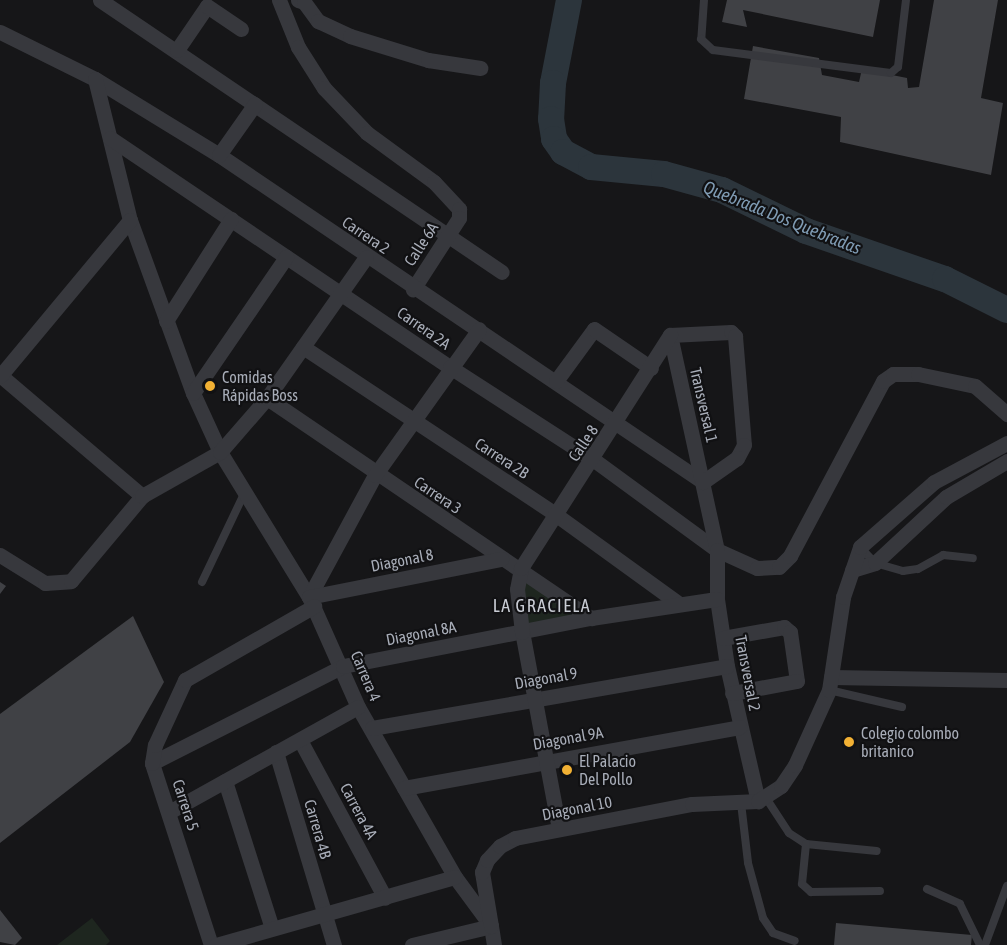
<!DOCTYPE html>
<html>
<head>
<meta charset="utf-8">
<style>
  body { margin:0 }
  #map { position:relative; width:1007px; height:945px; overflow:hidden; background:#161618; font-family:"Asap Condensed",sans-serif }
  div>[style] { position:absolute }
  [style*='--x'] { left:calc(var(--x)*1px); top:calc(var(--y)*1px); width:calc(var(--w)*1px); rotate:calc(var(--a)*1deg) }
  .green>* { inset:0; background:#1e261f }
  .river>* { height:26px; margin:-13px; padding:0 13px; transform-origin:13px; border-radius:13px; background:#2c353c }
  .building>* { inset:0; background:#404145 }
  .service>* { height:8px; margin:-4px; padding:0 4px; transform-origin:4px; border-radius:4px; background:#37383d }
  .minor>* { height:15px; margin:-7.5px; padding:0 7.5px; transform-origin:7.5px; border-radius:7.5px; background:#37383d }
  .dots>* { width:16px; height:16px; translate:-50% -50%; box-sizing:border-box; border:3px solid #111113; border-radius:50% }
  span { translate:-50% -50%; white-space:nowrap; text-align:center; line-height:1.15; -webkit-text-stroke:4.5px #111113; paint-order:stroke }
  .street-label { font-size:16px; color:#a8adb8 }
  .poi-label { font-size:16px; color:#a8adb8 }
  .left { translate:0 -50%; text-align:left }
  .water-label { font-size:18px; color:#7f9bb3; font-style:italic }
  .neighbourhood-label { font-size:18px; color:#c9ccd4; letter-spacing:1.5px }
</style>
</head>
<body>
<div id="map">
  <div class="green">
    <div style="clip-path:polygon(521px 568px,591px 618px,522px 632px)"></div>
    <div style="clip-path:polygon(92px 918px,110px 941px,106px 945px,57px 945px)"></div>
  </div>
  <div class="river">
    <div style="--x:569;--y:0;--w:85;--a:100.9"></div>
    <div style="--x:553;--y:83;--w:36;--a:93"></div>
    <div style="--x:551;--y:119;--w:20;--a:81"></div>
    <div style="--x:554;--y:139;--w:16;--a:55"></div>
    <div style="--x:563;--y:152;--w:32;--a:28"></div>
    <div style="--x:591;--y:167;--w:73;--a:5.5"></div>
    <div style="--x:664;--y:174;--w:60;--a:15.4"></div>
    <div style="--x:722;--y:190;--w:93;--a:26"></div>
    <div style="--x:806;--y:231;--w:147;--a:19.1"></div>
    <div style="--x:945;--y:279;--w:69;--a:26.6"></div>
  </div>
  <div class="building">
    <div style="clip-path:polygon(727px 0,880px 0,873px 37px,743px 10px,747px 27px,722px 22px)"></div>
    <div style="clip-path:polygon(934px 0,998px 0,981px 98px,1003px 103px,991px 175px,840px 142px,841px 117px,744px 99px,753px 46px,819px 58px,822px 75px,859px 82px,862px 69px,907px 78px,908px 88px,919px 87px)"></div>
    <div style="clip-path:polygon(0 582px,6px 586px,0 594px)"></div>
    <div style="clip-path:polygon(133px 616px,164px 682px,130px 742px,0 843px,0 714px)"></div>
    <div style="clip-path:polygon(0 910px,22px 938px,15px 945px,0 942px)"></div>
    <div style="clip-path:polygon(836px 923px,972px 935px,971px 945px,834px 945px)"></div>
  </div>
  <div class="service">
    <div style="--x:704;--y:0;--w:39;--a:94"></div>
    <div style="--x:701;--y:39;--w:16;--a:43"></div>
    <div style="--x:713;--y:50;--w:179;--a:7.4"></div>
    <div style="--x:891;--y:73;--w:9;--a:-41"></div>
    <div style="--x:898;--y:67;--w:67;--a:-83.2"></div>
    <div style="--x:860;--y:547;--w:22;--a:47"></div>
    <div style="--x:875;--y:563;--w:29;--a:16"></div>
    <div style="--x:903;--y:571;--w:15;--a:-8"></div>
    <div style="--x:918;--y:569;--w:29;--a:-29"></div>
    <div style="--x:943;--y:555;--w:30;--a:6"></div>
    <div style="--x:202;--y:582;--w:98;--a:-64.5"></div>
    <div style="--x:829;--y:690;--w:75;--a:13.1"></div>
    <div style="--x:766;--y:798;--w:42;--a:56.7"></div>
    <div style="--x:789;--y:833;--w:20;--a:33"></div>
    <div style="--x:806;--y:844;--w:71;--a:5.6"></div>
    <div style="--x:741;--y:803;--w:60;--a:83.3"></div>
    <div style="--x:748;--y:863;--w:57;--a:74.7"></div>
    <div style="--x:763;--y:918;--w:18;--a:56"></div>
    <div style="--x:773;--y:933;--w:23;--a:20"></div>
    <div style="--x:806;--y:844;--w:40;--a:95.7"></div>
    <div style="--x:802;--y:884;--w:12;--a:42"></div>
    <div style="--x:811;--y:892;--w:69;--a:-0.8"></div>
    <div style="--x:927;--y:889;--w:36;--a:24"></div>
    <div style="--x:960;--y:904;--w:46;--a:64"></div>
    <div style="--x:985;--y:945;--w:63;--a:-69.6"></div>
  </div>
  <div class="minor">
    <div style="--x:100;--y:0;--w:485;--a:34.1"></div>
    <div style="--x:279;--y:0;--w:51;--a:68"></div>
    <div style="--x:298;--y:47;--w:49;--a:57.6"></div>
    <div style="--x:324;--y:88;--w:62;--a:46.3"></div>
    <div style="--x:367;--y:133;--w:83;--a:36.2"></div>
    <div style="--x:434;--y:182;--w:37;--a:47"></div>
    <div style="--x:459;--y:209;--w:9;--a:90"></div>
    <div style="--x:459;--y:218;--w:85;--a:122.9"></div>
    <div style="--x:298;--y:0;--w:6;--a:18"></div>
    <div style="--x:304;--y:2;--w:24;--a:54"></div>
    <div style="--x:318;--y:21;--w:35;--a:25"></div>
    <div style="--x:350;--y:36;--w:82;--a:17.1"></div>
    <div style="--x:428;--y:60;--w:53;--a:8.7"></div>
    <div style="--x:0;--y:32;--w:106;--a:26.3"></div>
    <div style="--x:95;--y:79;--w:145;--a:31.5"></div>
    <div style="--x:219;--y:155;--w:584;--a:34.04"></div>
    <div style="--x:177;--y:50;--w:53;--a:-55.7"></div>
    <div style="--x:207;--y:6;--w:41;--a:34.1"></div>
    <div style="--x:95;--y:79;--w:145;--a:76.1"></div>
    <div style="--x:130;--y:220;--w:184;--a:70"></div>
    <div style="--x:193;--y:393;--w:65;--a:65.4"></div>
    <div style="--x:220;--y:452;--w:170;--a:58.5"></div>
    <div style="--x:309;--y:597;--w:120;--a:66"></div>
    <div style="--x:358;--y:707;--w:196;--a:60.3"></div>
    <div style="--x:455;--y:877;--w:61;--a:53.7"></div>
    <div style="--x:491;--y:926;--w:19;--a:81"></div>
    <div style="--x:110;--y:138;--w:410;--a:34"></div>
    <div style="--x:450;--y:367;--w:171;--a:32.9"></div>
    <div style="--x:594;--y:460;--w:152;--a:36.2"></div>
    <div style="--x:717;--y:550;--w:44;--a:24.2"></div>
    <div style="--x:757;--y:568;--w:22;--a:-3"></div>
    <div style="--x:779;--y:567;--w:16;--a:-45"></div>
    <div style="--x:790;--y:556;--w:198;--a:-62"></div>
    <div style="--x:883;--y:381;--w:12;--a:-35"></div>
    <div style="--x:893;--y:374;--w:25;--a:0"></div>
    <div style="--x:918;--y:374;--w:58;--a:11.9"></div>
    <div style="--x:975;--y:386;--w:43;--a:41.2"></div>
    <div style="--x:219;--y:155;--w:62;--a:-54.8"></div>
    <div style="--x:166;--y:321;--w:121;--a:-57.5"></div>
    <div style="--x:670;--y:335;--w:220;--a:77.7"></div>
    <div style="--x:717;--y:550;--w:49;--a:90"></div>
    <div style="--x:717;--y:599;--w:68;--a:81.5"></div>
    <div style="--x:727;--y:666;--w:139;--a:77.1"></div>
    <div style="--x:670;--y:335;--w:61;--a:-2.8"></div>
    <div style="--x:731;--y:332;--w:6;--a:45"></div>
    <div style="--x:735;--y:336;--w:109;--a:85.3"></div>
    <div style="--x:744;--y:445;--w:15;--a:118"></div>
    <div style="--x:737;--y:458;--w:42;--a:144.8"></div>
    <div style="--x:303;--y:347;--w:302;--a:33.5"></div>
    <div style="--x:555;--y:514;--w:152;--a:35.9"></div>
    <div style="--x:0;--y:375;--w:187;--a:40.4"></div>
    <div style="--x:0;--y:376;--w:203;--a:-50.2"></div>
    <div style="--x:556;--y:381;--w:64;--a:-53.8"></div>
    <div style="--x:594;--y:329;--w:69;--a:34.4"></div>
    <div style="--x:193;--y:393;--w:165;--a:-55.6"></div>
    <div style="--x:267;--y:398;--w:392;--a:34.2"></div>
    <div style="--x:0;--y:555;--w:53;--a:31.9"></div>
    <div style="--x:45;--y:583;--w:26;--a:-4"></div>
    <div style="--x:71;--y:581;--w:111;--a:-50.1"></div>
    <div style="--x:142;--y:496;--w:90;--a:-29.4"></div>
    <div style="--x:220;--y:452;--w:72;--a:-49"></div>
    <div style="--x:267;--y:398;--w:172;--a:-54.9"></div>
    <div style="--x:852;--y:570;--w:24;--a:-17"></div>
    <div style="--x:875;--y:563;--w:97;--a:-42.9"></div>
    <div style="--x:946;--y:497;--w:71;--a:-30.5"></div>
    <div style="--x:309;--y:597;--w:139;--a:-61.6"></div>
    <div style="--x:375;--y:475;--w:179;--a:-54.5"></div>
    <div style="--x:309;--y:597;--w:196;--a:-11.2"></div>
    <div style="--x:723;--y:638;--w:62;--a:-10.2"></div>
    <div style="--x:784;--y:627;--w:8;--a:40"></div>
    <div style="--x:790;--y:632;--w:49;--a:81.9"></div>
    <div style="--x:797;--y:681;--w:66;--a:169.5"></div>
    <div style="--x:831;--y:677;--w:176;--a:1"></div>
    <div style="--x:372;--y:728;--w:360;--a:-9.9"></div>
    <div style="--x:300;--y:740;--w:179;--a:61.7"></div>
    <div style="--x:276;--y:752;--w:202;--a:73.3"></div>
    <div style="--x:152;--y:763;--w:214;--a:-26.9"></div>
    <div style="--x:343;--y:666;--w:253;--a:-11"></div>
    <div style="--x:591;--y:618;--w:127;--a:-8.6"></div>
    <div style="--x:225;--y:781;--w:154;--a:72.3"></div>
    <div style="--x:404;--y:788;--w:341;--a:-10.3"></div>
    <div style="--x:169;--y:812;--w:216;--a:-29.1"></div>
    <div style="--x:559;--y:829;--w:200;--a:-100.6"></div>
    <div style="--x:522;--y:632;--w:43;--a:-96.6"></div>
    <div style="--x:517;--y:589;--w:21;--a:-79"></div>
    <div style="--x:521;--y:568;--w:277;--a:-57.4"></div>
    <div style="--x:211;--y:945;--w:191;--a:-108"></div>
    <div style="--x:152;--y:763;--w:18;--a:-81"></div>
    <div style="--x:155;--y:745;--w:72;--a:-65.2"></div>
    <div style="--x:185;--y:680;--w:149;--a:-29.8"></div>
    <div style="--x:216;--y:945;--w:248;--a:-15.9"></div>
    <div style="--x:412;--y:945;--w:81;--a:-13.5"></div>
    <div style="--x:491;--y:926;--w:55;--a:-99.5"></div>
    <div style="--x:482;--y:872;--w:13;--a:-67"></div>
    <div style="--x:487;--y:860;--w:19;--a:-47"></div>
    <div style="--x:500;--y:846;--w:17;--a:-28"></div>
    <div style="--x:515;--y:838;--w:180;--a:-10.9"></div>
    <div style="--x:692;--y:804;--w:66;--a:-2.6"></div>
    <div style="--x:758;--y:801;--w:27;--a:-33"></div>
    <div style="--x:781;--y:786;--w:25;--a:-56"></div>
    <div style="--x:795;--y:765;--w:82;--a:-65.6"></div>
    <div style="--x:829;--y:690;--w:94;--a:-81.4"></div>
    <div style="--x:843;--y:597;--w:53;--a:-71.2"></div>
    <div style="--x:860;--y:547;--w:98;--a:-41.3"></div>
    <div style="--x:934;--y:482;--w:83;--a:-28.1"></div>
  </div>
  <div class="dots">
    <div style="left:210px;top:386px;background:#f2b134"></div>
    <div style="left:849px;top:742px;background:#f2b134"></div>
    <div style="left:567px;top:770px;background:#f2b134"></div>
  </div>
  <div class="street-label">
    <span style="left:366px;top:235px;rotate:34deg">Carrera 2</span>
    <span style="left:421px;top:244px;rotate:-57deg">Calle 6A</span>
    <span style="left:424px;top:328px;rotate:35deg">Carrera 2A</span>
    <span style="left:704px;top:405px;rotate:77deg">Transversal 1</span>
    <span style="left:583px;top:443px;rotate:-56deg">Calle 8</span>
    <span style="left:502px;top:458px;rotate:33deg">Carrera 2B</span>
    <span style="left:438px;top:495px;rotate:34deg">Carrera 3</span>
    <span style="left:402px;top:560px;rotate:-11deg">Diagonal 8</span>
    <span style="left:421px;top:633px;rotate:-11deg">Diagonal 8A</span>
    <span style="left:748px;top:673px;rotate:79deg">Transversal 2</span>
    <span style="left:366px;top:676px;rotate:67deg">Carrera 4</span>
    <span style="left:546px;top:678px;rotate:-10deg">Diagonal 9</span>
    <span style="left:568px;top:738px;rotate:-10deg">Diagonal 9A</span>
    <span style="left:186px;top:805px;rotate:72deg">Carrera 5</span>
    <span style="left:577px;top:808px;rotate:-11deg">Diagonal 10</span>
    <span style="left:359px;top:811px;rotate:62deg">Carrera 4A</span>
    <span style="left:318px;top:829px;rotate:74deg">Carrera 4B</span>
  </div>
  <div class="poi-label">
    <span class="left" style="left:222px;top:386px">Comidas<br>Rápidas Boss</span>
    <span class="left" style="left:861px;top:742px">Colegio colombo<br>britanico</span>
    <span class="left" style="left:579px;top:770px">El Palacio<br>Del Pollo</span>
  </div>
  <div class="water-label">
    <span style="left:782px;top:218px;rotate:22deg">Quebrada Dos Quebradas</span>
  </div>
  <div class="neighbourhood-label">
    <span style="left:542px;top:606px">LA GRACIELA</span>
  </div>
</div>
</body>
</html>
